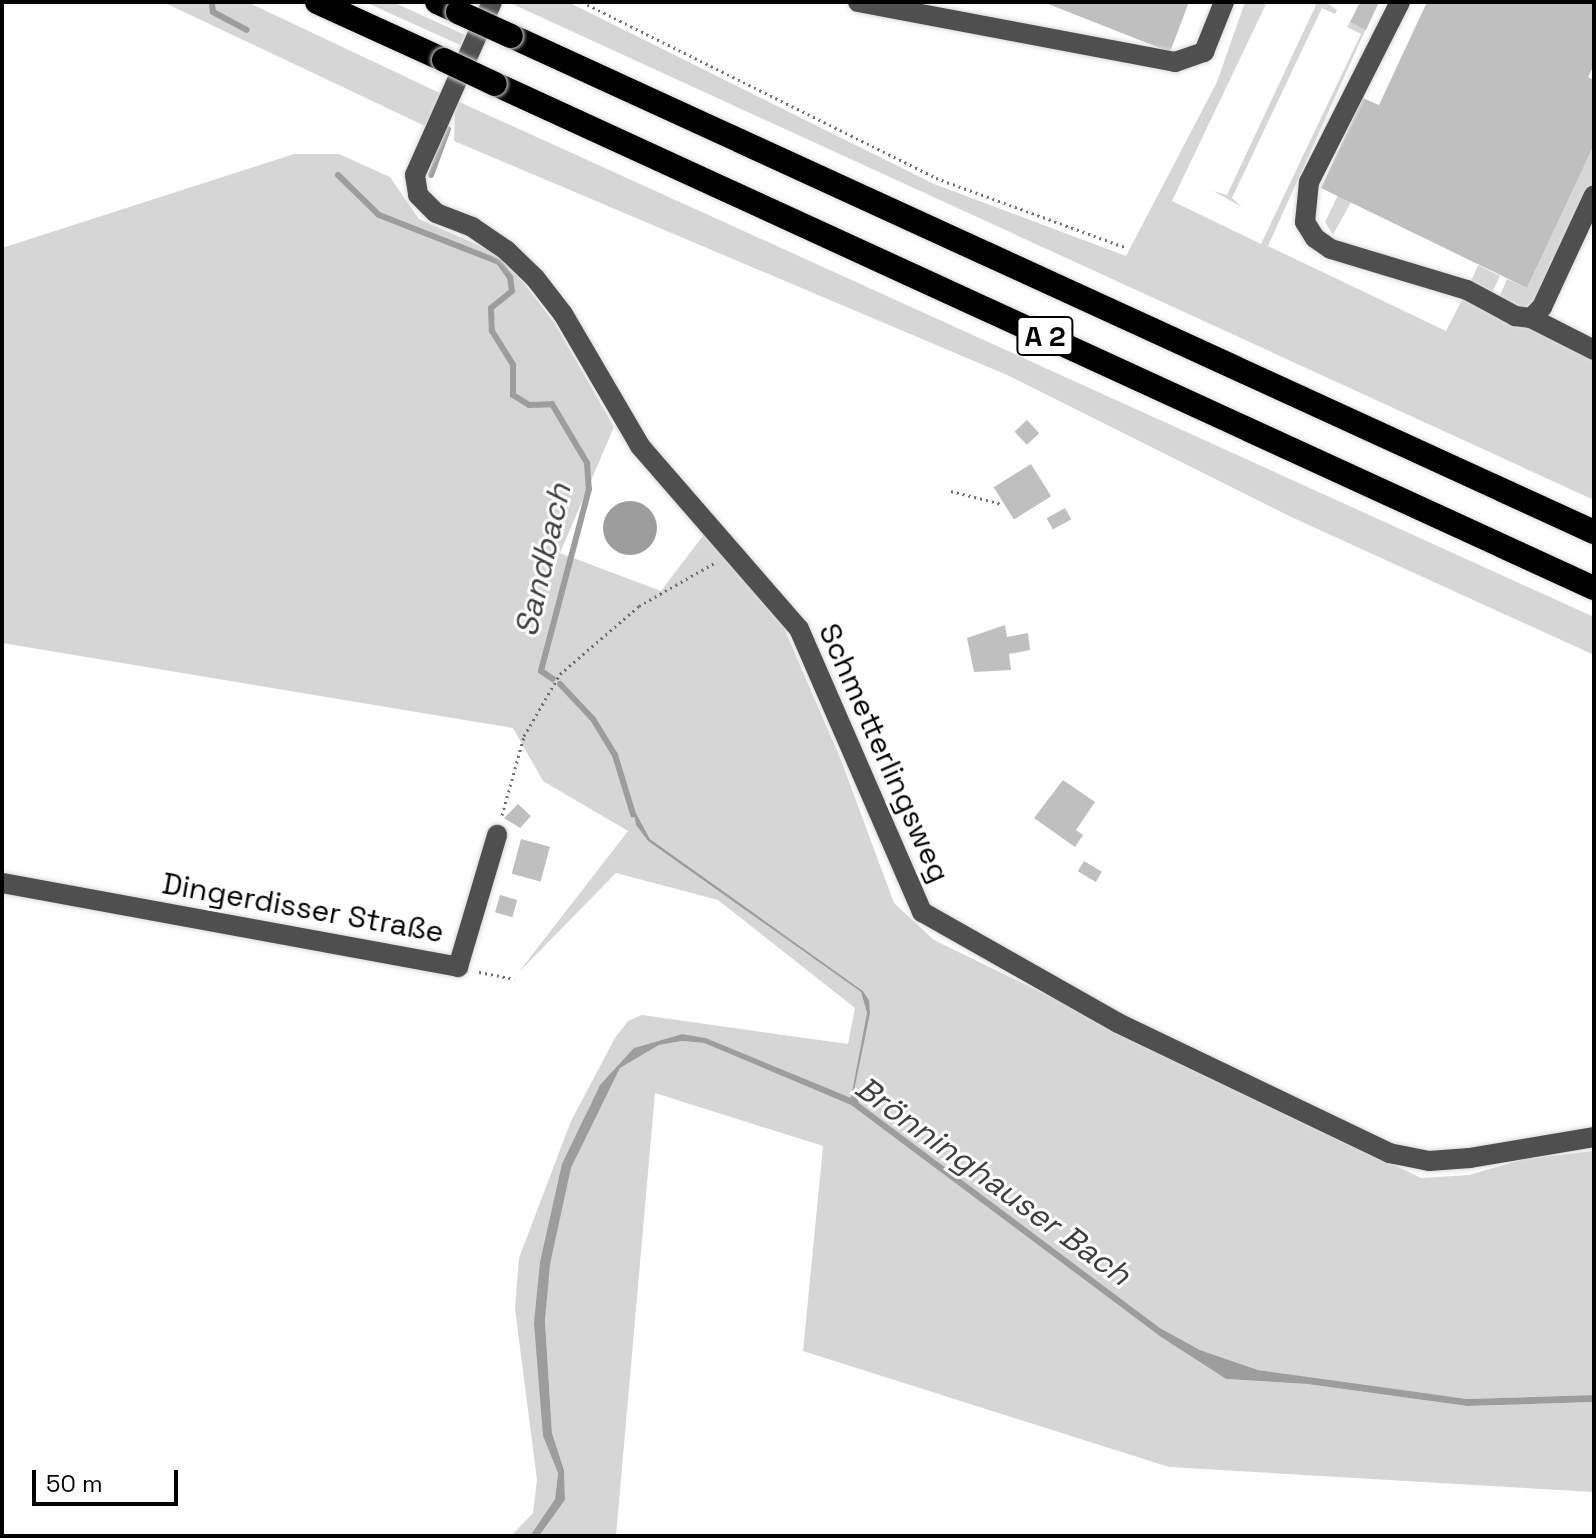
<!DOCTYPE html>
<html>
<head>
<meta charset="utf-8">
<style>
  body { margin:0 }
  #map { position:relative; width:1596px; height:1538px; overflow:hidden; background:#fff; font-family:"Space Grotesk",sans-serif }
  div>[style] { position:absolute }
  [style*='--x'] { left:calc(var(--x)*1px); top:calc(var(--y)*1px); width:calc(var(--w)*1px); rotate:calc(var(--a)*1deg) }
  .green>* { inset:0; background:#d6d6d6 }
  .water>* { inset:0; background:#9d9d9d }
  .round { border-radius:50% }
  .stream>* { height:6px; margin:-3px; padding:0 3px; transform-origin:3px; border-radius:3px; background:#9d9d9d }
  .building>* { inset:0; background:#bfbfbf; transform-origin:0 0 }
  .path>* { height:3px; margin-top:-1.5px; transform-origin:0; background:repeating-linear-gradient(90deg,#717171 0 2px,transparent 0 6px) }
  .roads { filter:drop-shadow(0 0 2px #dbdbdb) drop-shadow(0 0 2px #dbdbdb) }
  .minor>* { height:20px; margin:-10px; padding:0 10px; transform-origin:10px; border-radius:10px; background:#4f4f4f }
  .highway>* { height:24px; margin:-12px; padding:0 12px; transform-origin:12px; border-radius:12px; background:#000 }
  .bridges { filter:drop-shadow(0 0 2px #dbdbdb) drop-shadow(0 0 2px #dbdbdb) }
  .highway-bridge>* { height:24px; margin:-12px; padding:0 12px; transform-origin:12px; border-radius:12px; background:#000 }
  span { translate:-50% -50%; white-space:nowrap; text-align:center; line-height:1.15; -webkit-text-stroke:6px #fff; paint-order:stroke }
  .shield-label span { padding:2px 6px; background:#fff; border:2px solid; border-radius:6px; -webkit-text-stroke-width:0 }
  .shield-label { font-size:28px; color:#000; font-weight:700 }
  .street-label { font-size:30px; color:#000 }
  .water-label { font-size:32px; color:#3e3e3e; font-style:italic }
  .frame { position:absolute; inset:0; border:4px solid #000; pointer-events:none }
  .scale { position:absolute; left:32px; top:1470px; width:146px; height:36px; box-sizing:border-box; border:4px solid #000; border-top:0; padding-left:10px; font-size:24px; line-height:28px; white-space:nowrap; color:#000; -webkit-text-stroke:6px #fff; paint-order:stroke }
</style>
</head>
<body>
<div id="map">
  <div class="green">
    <div style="clip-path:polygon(163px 2px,247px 2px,444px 95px,425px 126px)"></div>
    <div style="clip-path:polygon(365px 2px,393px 2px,465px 35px,460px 45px)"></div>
    <div style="clip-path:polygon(508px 2px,568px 2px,934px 184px,1126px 256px,1217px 82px,1245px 2px,1267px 2px,1172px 201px,1261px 244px,1361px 34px,1347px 27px,1350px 22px,1366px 29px,1373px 13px,1268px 246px,1446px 331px,1464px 296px,1594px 355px,1594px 500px)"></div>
    <div style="clip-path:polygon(1311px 2px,1326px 2px,1337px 10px,1335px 14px,1322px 8px,1232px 198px,1242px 207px,1213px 191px,1227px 195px,1316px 5px)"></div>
    <div style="clip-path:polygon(455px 100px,1594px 617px,1594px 655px,1289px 516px,1007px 375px,454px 141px)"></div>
    <div style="clip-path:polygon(1594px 145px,1594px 183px,1542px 294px,1524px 308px,1498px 300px,1507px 279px,1527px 288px)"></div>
    <div style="clip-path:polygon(294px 154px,339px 154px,390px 177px,419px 219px,494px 252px,520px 278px,555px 324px,614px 427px,560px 553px,661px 591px,705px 533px,784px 628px,841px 760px,894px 903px,934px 940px,1421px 1178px,1469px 1175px,1524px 1159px,1594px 1151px,1594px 1395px,1467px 1399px,1352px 1384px,1258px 1370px,1200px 1350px,1160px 1328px,859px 1103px,854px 1092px,869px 1000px,863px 991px,650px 839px,632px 807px,636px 825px,648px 841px,861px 992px,867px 1013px,852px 1099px,706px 1038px,682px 1034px,634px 1048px,590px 1104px,540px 1262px,543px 1436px,558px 1472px,555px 1499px,530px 1536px,511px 1536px,533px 1513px,537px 1480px,515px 1309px,519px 1258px,571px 1121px,615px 1038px,628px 1021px,642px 1015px,848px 1044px,855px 1008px,718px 900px,616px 873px,518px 973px,628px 831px,543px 781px,513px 728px,2px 643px,2px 248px)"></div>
    <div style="clip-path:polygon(1338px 195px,1351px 202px,1333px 235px,1325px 222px)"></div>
    <div style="clip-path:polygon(1478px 265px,1500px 276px,1490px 297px,1470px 284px)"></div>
    <div style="clip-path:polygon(682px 1041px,704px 1043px,851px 1105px,1161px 1337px,1226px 1379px,1307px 1384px,1467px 1406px,1594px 1402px,1594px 1492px,1169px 1467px,803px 1351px,823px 1146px,655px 1093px,616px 1536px,539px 1536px,565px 1500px,564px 1470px,552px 1433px,545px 1321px,549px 1264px,571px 1168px,620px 1068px,659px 1045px)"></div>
  </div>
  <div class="water">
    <div class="round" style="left:603px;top:501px;width:54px;height:54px"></div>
    <div style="clip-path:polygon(632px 806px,650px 839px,863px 991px,869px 1000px,870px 1013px,854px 1091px,859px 1103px,1160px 1328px,1200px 1350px,1258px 1370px,1467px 1399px,1594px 1395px,1594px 1402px,1467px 1406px,1307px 1384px,1226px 1379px,1161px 1337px,851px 1105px,704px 1043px,682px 1041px,659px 1045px,620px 1068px,571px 1168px,550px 1264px,545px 1321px,552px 1433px,564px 1470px,565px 1500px,539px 1536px,530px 1536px,555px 1499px,558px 1473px,543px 1436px,534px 1323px,540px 1262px,562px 1164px,600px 1085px,634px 1048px,682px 1034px,706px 1038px,851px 1098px,867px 1013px,861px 992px,648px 841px,636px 825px)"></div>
  </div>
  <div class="stream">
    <div style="--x:212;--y:5;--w:7;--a:82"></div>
    <div style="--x:213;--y:12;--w:38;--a:28"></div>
    <div style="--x:338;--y:175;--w:57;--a:44.3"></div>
    <div style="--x:379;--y:215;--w:129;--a:21.4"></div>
    <div style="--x:499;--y:262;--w:19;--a:54"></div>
    <div style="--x:510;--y:277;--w:14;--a:82"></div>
    <div style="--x:512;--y:291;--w:27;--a:141"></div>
    <div style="--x:491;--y:308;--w:23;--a:88"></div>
    <div style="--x:492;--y:331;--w:40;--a:58"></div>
    <div style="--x:513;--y:365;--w:30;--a:90"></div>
    <div style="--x:513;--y:395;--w:19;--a:32"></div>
    <div style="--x:529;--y:405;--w:23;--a:-2"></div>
    <div style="--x:552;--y:404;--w:69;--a:59.3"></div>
    <div style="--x:587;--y:463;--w:26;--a:86"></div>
    <div style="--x:589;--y:489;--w:188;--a:104.8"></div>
    <div style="--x:541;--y:671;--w:14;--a:34"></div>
    <div style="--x:431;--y:175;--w:49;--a:-69.7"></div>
    <div style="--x:560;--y:684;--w:48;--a:46.7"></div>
    <div style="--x:593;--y:719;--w:42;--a:58.6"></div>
    <div style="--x:615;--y:755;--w:62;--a:73"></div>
  </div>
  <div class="building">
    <div style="clip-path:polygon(1043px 2px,1189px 2px,1170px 52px)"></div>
    <div style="clip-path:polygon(1360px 2px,1379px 2px,1366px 30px,1350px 22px)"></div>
    <div style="clip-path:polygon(1427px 2px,1594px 2px,1594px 65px,1588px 77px,1594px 80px,1594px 145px,1527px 288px,1321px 188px,1363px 98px,1379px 105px)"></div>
    <div style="left:1027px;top:420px;width:18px;height:17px;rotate:47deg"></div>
    <div style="left:1031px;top:464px;width:38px;height:44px;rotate:58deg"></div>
    <div style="left:1065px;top:508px;width:13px;height:21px;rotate:61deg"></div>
    <div style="clip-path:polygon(1005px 625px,1007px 637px,1028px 633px,1030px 650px,1009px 654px,1011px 670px,974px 672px,967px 638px)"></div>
    <div style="clip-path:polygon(1063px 780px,1095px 802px,1076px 830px,1083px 835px,1075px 847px,1034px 818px)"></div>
    <div style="clip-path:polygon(518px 804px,531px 816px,520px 828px,504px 818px)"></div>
    <div style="left:521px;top:839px;width:30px;height:36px;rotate:15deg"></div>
    <div style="left:1084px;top:861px;width:21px;height:12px;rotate:31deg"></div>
    <div style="left:500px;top:895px;width:18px;height:18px;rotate:16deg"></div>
  </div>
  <div class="path">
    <div style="--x:582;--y:2;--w:395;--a:26.4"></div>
    <div style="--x:936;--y:178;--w:203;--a:20.1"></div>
    <div style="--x:951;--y:491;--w:53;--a:14.3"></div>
    <div style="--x:502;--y:815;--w:82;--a:-74.4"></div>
    <div style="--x:524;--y:736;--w:72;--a:-59.9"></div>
    <div style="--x:560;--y:674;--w:104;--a:-40.7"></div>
    <div style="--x:639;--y:606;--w:89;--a:-29.7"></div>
    <div style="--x:479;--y:972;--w:36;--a:11"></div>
  </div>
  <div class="roads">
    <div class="minor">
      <div style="--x:492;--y:2;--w:189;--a:114"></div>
      <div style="--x:415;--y:175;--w:20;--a:81"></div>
      <div style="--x:418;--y:195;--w:25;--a:45"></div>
      <div style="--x:436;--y:213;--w:39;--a:21"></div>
      <div style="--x:472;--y:227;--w:41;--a:34.1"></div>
      <div style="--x:506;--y:250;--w:40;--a:44"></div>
      <div style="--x:535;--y:278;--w:46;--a:52.1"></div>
      <div style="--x:563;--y:314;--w:153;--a:59.7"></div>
      <div style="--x:640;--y:446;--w:242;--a:49"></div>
      <div style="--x:799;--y:629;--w:309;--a:66.5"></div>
      <div style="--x:922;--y:912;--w:225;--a:29.5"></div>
      <div style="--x:1118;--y:1023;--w:301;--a:25.6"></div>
      <div style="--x:1389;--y:1153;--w:41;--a:11.3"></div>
      <div style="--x:1429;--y:1161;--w:41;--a:-4.2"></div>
      <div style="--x:1470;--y:1158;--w:126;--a:-9.6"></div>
      <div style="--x:858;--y:2;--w:323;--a:10.7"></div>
      <div style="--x:1175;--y:62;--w:31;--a:-19"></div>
      <div style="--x:1204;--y:52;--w:54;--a:-68.2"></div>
      <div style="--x:1400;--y:2;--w:202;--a:116.8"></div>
      <div style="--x:1309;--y:182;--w:40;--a:95.7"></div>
      <div style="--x:1305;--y:222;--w:19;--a:58"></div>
      <div style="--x:1315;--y:238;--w:19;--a:35"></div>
      <div style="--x:1331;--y:249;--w:142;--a:16.8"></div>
      <div style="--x:1467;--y:290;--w:55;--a:28.4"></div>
      <div style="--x:1515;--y:316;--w:16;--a:7"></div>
      <div style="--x:1531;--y:318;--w:16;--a:-45"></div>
      <div style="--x:1542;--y:307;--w:123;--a:-65.1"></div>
      <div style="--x:1531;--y:318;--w:71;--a:26.9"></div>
      <div style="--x:2;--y:883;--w:464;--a:10.4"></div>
      <div style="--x:458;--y:967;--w:138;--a:-73.5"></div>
    </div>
    <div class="highway">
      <div style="--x:317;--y:2;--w:140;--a:24.5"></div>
      <div style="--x:437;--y:2;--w:23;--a:25"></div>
      <div style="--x:511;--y:36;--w:1191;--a:24.61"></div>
      <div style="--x:495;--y:84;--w:1209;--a:24.64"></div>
    </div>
  </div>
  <div class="bridges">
    <div class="highway-bridge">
      <div style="--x:458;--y:12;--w:58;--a:24.4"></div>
      <div style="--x:444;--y:60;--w:56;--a:25.2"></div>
    </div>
  </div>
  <div class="shield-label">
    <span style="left:1045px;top:336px">A 2</span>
  </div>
  <div class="street-label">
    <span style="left:884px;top:753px;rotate:66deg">Schmetterlingsweg</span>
    <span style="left:303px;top:908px;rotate:10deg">Dingerdisser Straße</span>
  </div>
  <div class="water-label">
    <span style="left:543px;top:560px;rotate:-77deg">Sandbach</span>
    <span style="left:993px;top:1181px;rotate:36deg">Brönninghauser Bach</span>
  </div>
  <div class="frame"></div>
  <div class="scale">50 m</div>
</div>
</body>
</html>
